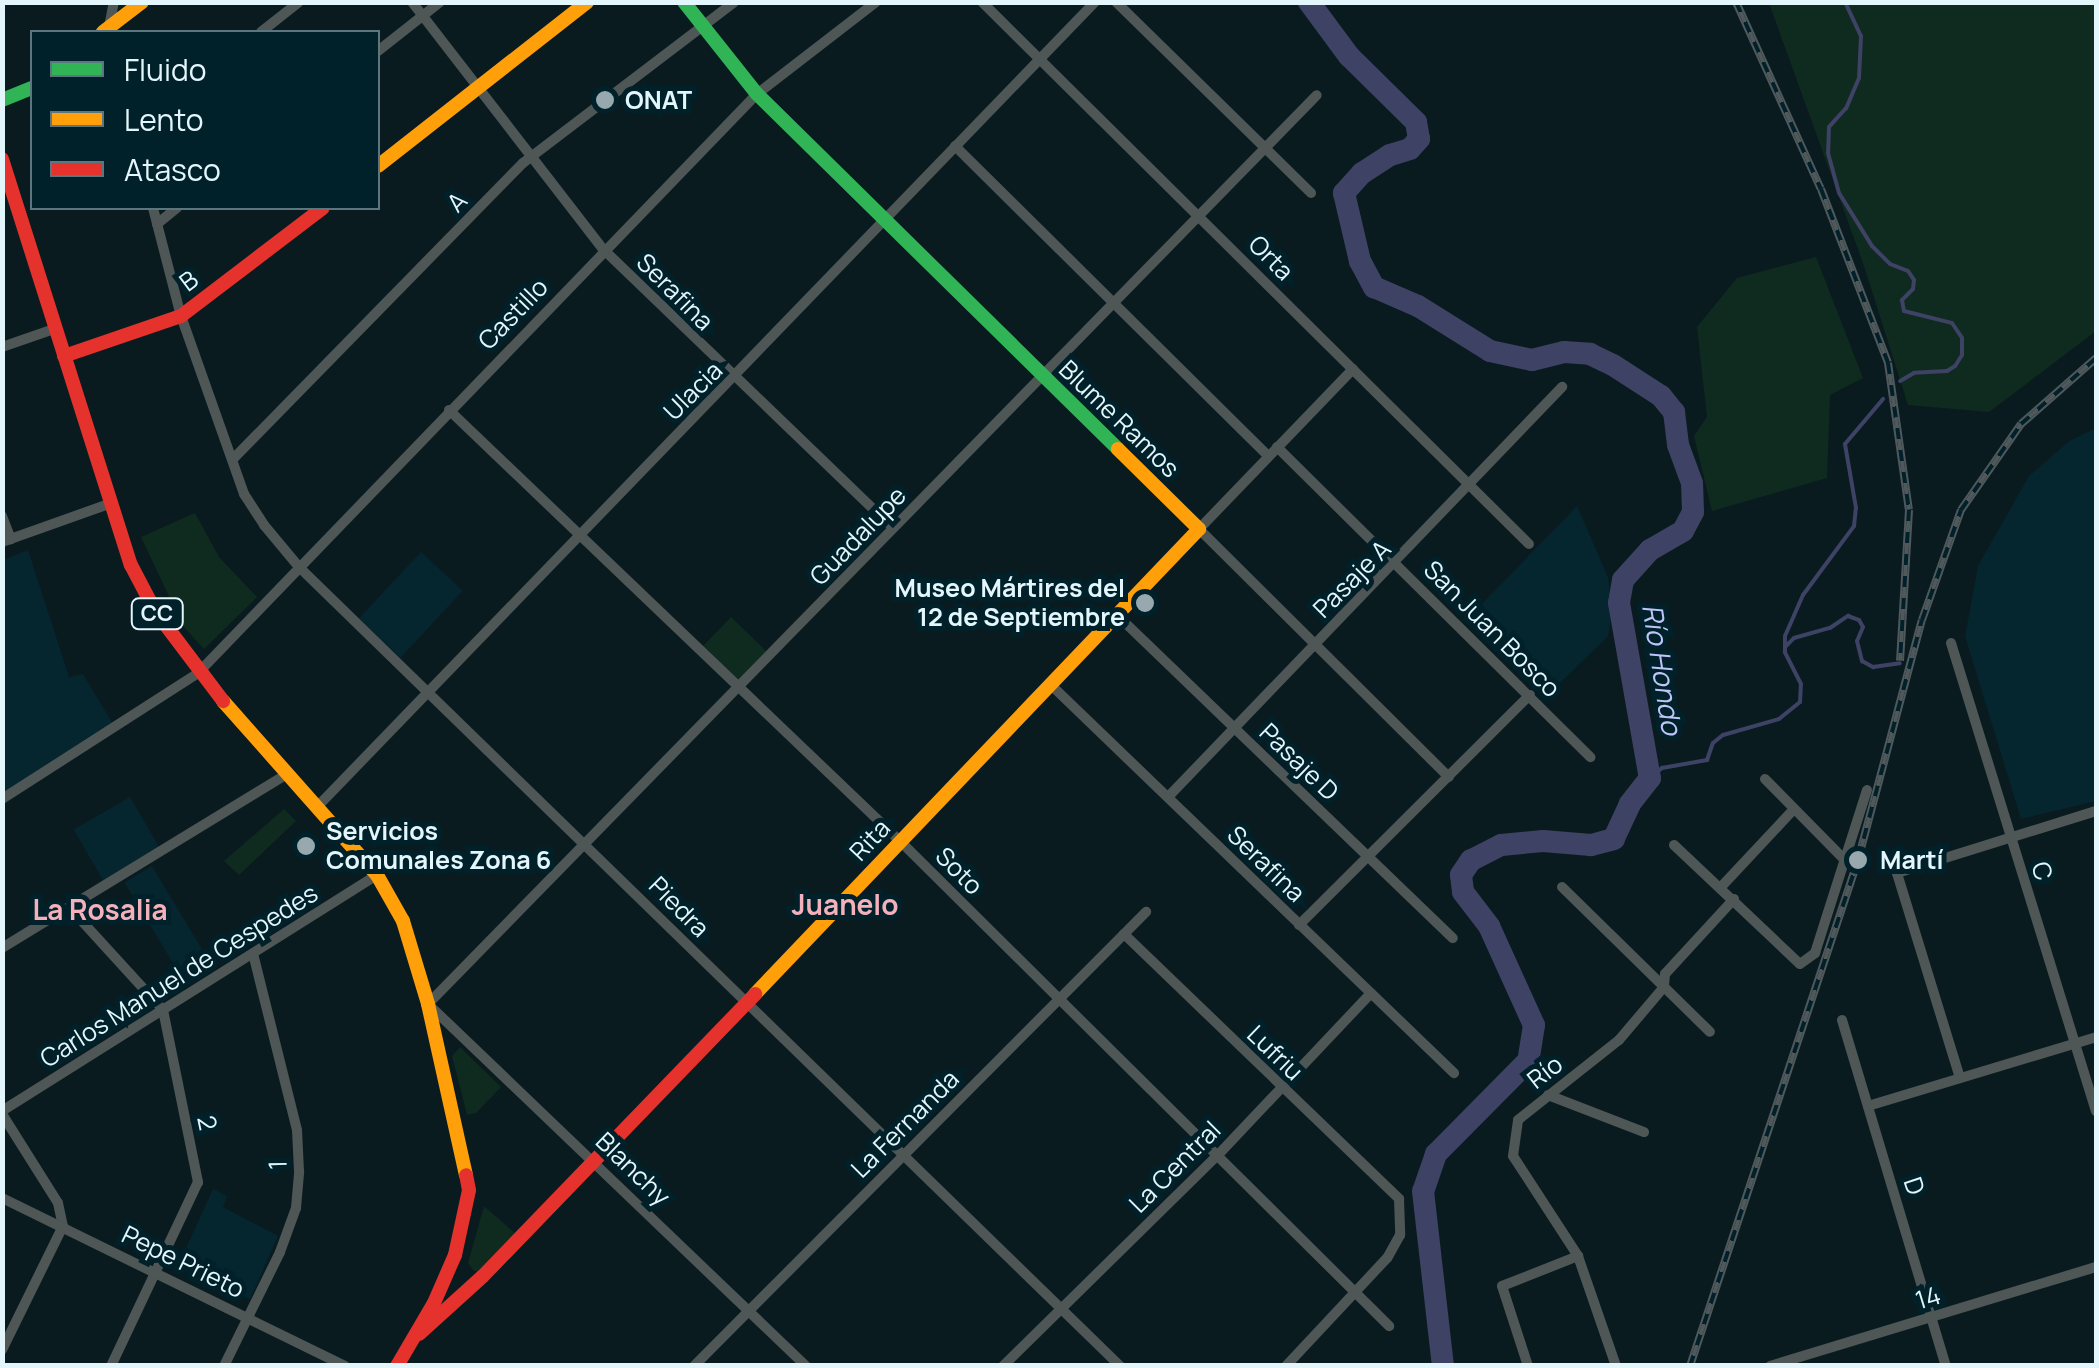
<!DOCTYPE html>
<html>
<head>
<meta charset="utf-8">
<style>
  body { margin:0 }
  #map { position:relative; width:2099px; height:1368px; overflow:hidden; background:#0a1b20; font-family:Manrope,sans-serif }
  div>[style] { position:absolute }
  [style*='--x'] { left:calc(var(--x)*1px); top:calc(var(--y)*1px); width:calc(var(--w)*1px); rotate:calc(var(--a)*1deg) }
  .built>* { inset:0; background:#05252f; transform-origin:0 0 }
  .green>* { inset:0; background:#0f2a1e; transform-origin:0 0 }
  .stream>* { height:4px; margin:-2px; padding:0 2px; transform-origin:2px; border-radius:2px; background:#3e4264 }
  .river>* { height:22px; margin:-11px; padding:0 11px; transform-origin:11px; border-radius:11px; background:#3e4264 }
  .street>* { height:10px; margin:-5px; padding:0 5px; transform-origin:5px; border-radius:5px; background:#4e5656 }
  .fast>* { height:14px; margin:-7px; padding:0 7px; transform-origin:7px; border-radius:7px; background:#30b455 }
  .slow>* { height:14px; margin:-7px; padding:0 7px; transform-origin:7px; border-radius:7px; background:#ff9f0a }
  .jam>* { height:14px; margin:-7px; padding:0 7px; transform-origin:7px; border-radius:7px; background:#e5322d }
  .rail>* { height:8px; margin-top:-4px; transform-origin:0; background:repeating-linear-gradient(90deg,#00202a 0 11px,#4f595c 0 22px); box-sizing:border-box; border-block:2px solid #4f595c }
  .dots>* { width:28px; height:28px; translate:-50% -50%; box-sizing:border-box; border:5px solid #00202a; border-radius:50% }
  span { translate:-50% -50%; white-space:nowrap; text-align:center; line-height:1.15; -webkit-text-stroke:10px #00202a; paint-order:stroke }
  .shield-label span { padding:2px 8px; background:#00202a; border:2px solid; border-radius:8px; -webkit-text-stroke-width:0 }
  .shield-label { font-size:22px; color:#e3f6fc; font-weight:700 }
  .poi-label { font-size:25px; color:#e3f6fc; font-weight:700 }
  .left { translate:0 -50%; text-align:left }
  .right { translate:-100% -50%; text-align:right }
  .street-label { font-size:25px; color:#e3f6fc }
  .water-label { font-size:28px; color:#bfc5f9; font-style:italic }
  .neighbourhood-label { font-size:28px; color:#f5b1bb; font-weight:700 }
  .frame { position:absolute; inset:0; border:5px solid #e3f6fc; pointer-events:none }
  .legend { position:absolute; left:30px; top:30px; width:350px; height:180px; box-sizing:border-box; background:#00202a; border:2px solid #5b767e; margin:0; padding:12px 18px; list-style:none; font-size:30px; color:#e3f6fc }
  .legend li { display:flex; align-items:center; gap:20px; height:50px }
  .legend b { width:50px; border:2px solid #5b767e }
</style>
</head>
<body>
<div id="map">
  <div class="built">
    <div style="clip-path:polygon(2096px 428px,2096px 801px,2021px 819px,1965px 636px,1978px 566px,2029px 476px,2069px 441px)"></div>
    <div style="clip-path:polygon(1577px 506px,1608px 577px,1612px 612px,1608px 636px,1545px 698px,1467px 619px)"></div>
    <div style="clip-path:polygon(28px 550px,69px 677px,83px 674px,113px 724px,3px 794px,3px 560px)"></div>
    <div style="left:421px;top:552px;width:57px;height:91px;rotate:43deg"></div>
    <div style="left:130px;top:797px;width:59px;height:65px;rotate:60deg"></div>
    <div style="left:152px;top:866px;width:117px;height:32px;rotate:59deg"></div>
    <div style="clip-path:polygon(213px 1189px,227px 1196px,223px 1207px,278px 1236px,250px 1299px,178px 1266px)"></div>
  </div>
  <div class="green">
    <div style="clip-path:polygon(1769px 3px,2096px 3px,2096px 331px,1989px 412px,1908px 405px,1864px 266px)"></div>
    <div style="clip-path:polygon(1816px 257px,1863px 378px,1830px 395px,1827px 478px,1712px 511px,1694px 436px,1707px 417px,1697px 327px,1737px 278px)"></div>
    <div style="clip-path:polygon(195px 513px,219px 557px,257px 597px,204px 649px,183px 626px,141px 537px)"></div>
    <div style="left:731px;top:617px;width:50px;height:40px;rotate:44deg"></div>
    <div style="clip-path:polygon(284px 809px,296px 821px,239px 875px,224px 861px)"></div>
    <div style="clip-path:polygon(460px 1047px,501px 1087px,476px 1113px,467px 1115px,452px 1056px)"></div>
    <div style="clip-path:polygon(484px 1206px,517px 1235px,481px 1271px,474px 1271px,468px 1263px)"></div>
  </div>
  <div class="stream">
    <div style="--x:1845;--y:2;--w:38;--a:65"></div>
    <div style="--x:1861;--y:36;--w:42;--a:92.7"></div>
    <div style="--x:1859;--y:78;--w:33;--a:113"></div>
    <div style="--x:1846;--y:108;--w:25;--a:132"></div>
    <div style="--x:1829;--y:127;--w:26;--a:92"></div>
    <div style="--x:1828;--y:153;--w:41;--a:74.6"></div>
    <div style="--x:1839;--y:193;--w:62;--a:58.1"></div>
    <div style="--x:1872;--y:246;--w:25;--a:45"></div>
    <div style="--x:1890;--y:264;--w:19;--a:21"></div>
    <div style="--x:1908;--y:271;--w:11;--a:56"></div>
    <div style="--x:1914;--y:280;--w:9;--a:96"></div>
    <div style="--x:1913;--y:289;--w:16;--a:135"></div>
    <div style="--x:1902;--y:300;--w:11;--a:80"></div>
    <div style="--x:1904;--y:311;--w:49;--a:14"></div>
    <div style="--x:1952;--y:323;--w:18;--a:56"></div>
    <div style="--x:1962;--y:338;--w:17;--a:90"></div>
    <div style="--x:1962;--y:355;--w:13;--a:122"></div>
    <div style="--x:1955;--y:366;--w:9;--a:148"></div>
    <div style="--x:1947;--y:371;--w:33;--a:177"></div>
    <div style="--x:1914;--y:373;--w:16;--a:150"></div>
    <div style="--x:1785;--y:647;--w:13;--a:-45"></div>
    <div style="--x:1794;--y:638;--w:37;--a:-16"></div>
    <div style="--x:1830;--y:628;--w:22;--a:-34"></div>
    <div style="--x:1848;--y:616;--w:12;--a:20"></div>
    <div style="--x:1859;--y:620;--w:8;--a:60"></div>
    <div style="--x:1863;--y:627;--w:15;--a:113"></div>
    <div style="--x:1857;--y:641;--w:21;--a:76"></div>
    <div style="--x:1862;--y:661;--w:13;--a:29"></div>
    <div style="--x:1873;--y:667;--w:27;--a:-8"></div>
    <div style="--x:1650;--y:778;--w:16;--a:-40"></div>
    <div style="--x:1662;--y:768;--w:46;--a:-10.1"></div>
    <div style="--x:1707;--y:760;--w:18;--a:-71"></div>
    <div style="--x:1713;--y:743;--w:13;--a:-39"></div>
    <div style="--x:1723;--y:735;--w:58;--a:-15.9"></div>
    <div style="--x:1779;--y:719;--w:27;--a:-39"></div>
    <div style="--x:1800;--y:702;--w:18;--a:-87"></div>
    <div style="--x:1801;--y:684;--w:36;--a:-117"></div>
    <div style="--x:1785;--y:652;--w:16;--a:-90"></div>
    <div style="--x:1785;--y:636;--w:45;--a:-66.3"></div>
    <div style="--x:1803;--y:595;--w:86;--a:-53.5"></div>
    <div style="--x:1854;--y:526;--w:18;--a:-84"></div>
    <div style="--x:1856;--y:508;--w:65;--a:-99.8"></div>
    <div style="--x:1845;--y:444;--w:59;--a:-49.8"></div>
  </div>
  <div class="river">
    <div style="--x:1309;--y:2;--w:67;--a:53.5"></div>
    <div style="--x:1349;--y:56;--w:94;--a:44.6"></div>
    <div style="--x:1416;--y:122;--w:17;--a:80"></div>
    <div style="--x:1419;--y:139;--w:13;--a:132"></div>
    <div style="--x:1410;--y:149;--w:21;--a:163"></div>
    <div style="--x:1390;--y:155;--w:33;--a:147"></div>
    <div style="--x:1362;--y:173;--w:27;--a:132"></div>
    <div style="--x:1344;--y:193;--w:70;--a:76.8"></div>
    <div style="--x:1360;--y:261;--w:30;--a:62"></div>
    <div style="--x:1374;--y:287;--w:48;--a:23.4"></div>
    <div style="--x:1418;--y:306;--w:85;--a:32"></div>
    <div style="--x:1490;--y:351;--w:43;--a:12.1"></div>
    <div style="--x:1532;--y:360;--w:33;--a:-14"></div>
    <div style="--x:1564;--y:352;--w:26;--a:4"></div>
    <div style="--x:1590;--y:354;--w:25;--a:26"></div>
    <div style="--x:1613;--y:365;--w:57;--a:32.9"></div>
    <div style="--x:1661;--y:396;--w:21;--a:51"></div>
    <div style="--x:1674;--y:412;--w:33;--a:83"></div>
    <div style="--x:1678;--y:445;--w:40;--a:69.8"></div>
    <div style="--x:1692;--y:483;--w:29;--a:88"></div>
    <div style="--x:1693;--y:512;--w:21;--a:118"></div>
    <div style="--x:1683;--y:531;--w:38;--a:150"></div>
    <div style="--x:1650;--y:550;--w:40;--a:132"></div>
    <div style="--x:1623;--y:580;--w:23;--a:100"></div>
    <div style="--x:1619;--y:603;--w:178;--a:80"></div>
    <div style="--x:1650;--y:778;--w:33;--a:128"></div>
    <div style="--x:1630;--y:804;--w:38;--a:115"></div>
    <div style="--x:1614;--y:839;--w:24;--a:165"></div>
    <div style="--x:1591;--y:845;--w:48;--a:-175.2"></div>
    <div style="--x:1543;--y:841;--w:42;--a:174.6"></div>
    <div style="--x:1501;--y:845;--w:34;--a:153"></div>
    <div style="--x:1471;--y:860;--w:18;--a:124"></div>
    <div style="--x:1461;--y:875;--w:17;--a:83"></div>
    <div style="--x:1463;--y:892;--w:43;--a:52.6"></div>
    <div style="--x:1489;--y:926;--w:109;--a:65.6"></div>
    <div style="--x:1534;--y:1025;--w:36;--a:99"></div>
    <div style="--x:1528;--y:1061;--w:131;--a:134.7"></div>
    <div style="--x:1436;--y:1154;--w:39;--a:109"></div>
    <div style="--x:1423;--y:1191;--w:176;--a:83.5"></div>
  </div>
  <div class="street">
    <div style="--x:412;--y:2;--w:312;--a:52.3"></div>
    <div style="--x:603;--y:249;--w:402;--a:43.9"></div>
    <div style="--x:982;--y:2;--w:770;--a:44.74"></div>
    <div style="--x:1116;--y:2;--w:273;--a:44.4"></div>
    <div style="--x:109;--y:27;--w:25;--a:-79"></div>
    <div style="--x:261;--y:32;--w:48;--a:-38.3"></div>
    <div style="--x:378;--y:51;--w:79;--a:-38.3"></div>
    <div style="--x:955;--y:146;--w:441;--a:44.7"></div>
    <div style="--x:153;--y:208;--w:112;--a:75.5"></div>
    <div style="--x:181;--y:316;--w:189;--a:70.5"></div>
    <div style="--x:244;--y:494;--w:37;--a:57"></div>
    <div style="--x:264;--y:525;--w:55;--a:50.2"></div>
    <div style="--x:299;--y:567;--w:1146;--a:44.22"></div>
    <div style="--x:157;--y:224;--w:26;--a:-39"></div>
    <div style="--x:2;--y:347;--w:55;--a:-19.1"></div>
    <div style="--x:1353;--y:369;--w:222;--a:133.9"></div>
    <div style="--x:1199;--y:529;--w:352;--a:44.8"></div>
    <div style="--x:449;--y:410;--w:624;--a:43.7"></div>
    <div style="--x:900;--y:841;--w:689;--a:44.76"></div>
    <div style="--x:1277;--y:447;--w:441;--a:44.7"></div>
    <div style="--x:233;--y:459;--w:414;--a:-45.6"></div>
    <div style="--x:523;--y:163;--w:265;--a:-37.3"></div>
    <div style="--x:2;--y:516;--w:25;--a:69"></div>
    <div style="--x:2;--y:542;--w:114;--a:-19.6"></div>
    <div style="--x:1117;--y:615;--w:466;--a:43.9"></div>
    <div style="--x:1951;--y:643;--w:490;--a:72.8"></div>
    <div style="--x:1050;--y:684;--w:561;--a:43.92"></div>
    <div style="--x:1765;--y:779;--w:114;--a:45.4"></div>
    <div style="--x:1168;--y:797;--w:569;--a:-46.14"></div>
    <div style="--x:2;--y:799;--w:233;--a:-32.7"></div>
    <div style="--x:198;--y:673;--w:805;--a:-46.01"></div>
    <div style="--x:757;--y:94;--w:150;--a:-37.7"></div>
    <div style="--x:318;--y:806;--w:1118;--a:-45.98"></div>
    <div style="--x:1674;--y:845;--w:173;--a:43.4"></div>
    <div style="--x:1800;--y:964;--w:19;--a:-36"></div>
    <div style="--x:1815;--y:953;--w:171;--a:-72.3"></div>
    <div style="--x:1562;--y:887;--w:207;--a:44.4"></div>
    <div style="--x:1721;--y:887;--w:107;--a:-46.9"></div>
    <div style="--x:69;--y:907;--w:139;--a:47.6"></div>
    <div style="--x:163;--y:1010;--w:176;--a:78.5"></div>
    <div style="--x:198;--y:1182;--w:204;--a:115.3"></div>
    <div style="--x:1299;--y:925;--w:326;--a:-44.9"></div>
    <div style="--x:1124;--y:934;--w:382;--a:43.9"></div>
    <div style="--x:1399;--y:1199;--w:36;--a:88"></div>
    <div style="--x:1400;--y:1235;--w:26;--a:119"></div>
    <div style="--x:1387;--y:1258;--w:148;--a:133.1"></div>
    <div style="--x:2;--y:948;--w:334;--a:-31.4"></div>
    <div style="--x:1842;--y:1020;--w:361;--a:73.3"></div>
    <div style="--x:1960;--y:1078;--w:214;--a:-107.1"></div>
    <div style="--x:1897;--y:873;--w:208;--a:-17.3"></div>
    <div style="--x:1548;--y:1095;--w:103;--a:21.1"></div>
    <div style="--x:1868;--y:1106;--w:238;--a:-16.8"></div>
    <div style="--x:2;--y:1111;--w:443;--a:-32.2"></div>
    <div style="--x:2;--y:1114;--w:105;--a:57.8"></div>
    <div style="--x:58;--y:1203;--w:24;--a:78"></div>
    <div style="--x:63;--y:1226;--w:138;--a:116.2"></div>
    <div style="--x:2;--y:1198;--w:382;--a:26.1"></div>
    <div style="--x:224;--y:1366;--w:127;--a:-63.8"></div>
    <div style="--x:280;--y:1252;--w:47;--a:-70"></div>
    <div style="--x:296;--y:1208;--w:37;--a:-85"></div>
    <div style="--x:299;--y:1171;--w:41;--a:-92.8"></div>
    <div style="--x:297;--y:1130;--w:182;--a:-104"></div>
    <div style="--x:694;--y:1366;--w:641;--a:-45.13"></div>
    <div style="--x:806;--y:1366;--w:523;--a:-136.24"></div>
    <div style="--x:428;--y:1004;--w:1271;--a:-45.64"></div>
    <div style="--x:1003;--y:1366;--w:300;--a:-44.5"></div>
    <div style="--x:1217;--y:1156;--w:224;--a:-46.6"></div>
    <div style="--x:1528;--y:1366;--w:84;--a:-108"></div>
    <div style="--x:1502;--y:1286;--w:82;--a:-21.5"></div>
    <div style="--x:1616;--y:1366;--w:116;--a:-109.1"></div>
    <div style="--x:1578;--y:1256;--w:119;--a:-123"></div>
    <div style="--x:1513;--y:1156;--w:36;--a:-82"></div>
    <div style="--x:1518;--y:1120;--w:129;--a:-38.4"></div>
    <div style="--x:1619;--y:1040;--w:70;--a:-49.7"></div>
    <div style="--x:1664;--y:987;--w:13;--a:-86"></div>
    <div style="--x:1665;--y:974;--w:102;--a:-47.4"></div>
    <div style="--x:1770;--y:1366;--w:341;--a:-16.9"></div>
  </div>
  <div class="fast">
    <div style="--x:684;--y:2;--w:117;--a:51.6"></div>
    <div style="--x:757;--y:94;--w:506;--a:44.52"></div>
    <div style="--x:2;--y:100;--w:32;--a:-22"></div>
  </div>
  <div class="slow">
    <div style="--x:103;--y:32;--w:49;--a:-37.6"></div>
    <div style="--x:378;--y:166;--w:266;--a:-38.1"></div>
    <div style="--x:223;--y:701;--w:232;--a:48.5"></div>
    <div style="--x:377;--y:875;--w:53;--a:60.5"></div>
    <div style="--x:403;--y:921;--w:87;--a:73.2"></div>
    <div style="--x:428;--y:1004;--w:175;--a:77.5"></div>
    <div style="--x:755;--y:994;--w:643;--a:-46.32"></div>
    <div style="--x:1199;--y:529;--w:114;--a:-135.4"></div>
  </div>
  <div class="jam">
    <div style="--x:2;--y:159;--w:426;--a:72.4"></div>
    <div style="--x:131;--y:565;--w:52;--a:62.4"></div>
    <div style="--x:155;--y:611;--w:113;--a:52.9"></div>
    <div style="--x:64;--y:356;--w:124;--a:-18.9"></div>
    <div style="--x:181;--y:316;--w:178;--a:-37.3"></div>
    <div style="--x:419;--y:1334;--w:86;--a:-42.2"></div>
    <div style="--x:483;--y:1276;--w:392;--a:-46"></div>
    <div style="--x:397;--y:1366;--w:73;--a:-59.6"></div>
    <div style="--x:434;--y:1303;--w:52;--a:-66.4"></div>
    <div style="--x:455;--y:1255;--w:66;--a:-77.8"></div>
    <div style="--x:469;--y:1190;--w:15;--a:-101"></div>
  </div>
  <div class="rail">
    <div style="--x:1736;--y:2;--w:205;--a:65.6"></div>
    <div style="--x:1821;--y:189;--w:186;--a:68.9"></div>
    <div style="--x:1888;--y:363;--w:148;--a:81.9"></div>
    <div style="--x:1909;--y:510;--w:151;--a:93.4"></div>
    <div style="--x:1690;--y:1366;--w:533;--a:-71.63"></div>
    <div style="--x:1858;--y:860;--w:248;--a:-75.1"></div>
    <div style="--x:1922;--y:620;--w:117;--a:-70.5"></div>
    <div style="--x:1961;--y:510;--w:105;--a:-55.1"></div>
    <div style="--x:2021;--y:424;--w:100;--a:-41.3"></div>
  </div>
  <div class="dots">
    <div style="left:605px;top:100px;background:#97a9af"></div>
    <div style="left:1145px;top:603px;background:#97a9af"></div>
    <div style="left:306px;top:846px;background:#97a9af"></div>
    <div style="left:1858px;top:860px;background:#97a9af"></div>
  </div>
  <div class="shield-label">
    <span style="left:157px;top:614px">CC</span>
  </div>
  <div class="poi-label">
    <span class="left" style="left:625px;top:100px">ONAT</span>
    <span class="right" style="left:1125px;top:603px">Museo Mártires del<br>12 de Septiembre</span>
    <span class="left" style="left:326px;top:846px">Servicios<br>Comunales Zona 6</span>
    <span class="left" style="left:1880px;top:860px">Martí</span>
  </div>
  <div class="street-label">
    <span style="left:457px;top:202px;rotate:-46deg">A</span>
    <span style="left:1271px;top:258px;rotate:45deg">Orta</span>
    <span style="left:189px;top:281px;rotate:-37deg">B</span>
    <span style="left:675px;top:292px;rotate:45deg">Serafina</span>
    <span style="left:513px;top:314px;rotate:-46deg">Castillo</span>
    <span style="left:693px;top:391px;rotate:-45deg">Ulacia</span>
    <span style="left:1119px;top:419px;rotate:44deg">Blume Ramos</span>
    <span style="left:858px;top:536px;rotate:-46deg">Guadalupe</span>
    <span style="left:1352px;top:579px;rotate:-45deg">Pasaje A</span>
    <span style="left:1492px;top:629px;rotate:45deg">San Juan Bosco</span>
    <span style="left:1299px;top:762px;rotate:44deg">Pasaje D</span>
    <span style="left:870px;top:840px;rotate:-47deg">Rita</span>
    <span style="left:1266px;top:864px;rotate:44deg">Serafina</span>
    <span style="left:959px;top:871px;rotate:45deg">Soto</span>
    <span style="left:2042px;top:871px;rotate:72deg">C</span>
    <span style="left:679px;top:907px;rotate:45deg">Piedra</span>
    <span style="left:179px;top:976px;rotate:-32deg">Carlos Manuel de Cespedes</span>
    <span style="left:1275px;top:1053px;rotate:44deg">Lufriu</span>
    <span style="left:1545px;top:1072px;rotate:-38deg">Río</span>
    <span style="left:207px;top:1123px;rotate:78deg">2</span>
    <span style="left:905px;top:1124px;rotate:-45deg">La Fernanda</span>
    <span style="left:278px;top:1165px;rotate:-91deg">1</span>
    <span style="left:1175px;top:1167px;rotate:-45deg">La Central</span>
    <span style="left:633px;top:1169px;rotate:44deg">Blanchy</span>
    <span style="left:1914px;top:1186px;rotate:72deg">D</span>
    <span style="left:183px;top:1262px;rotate:26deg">Pepe Prieto</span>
    <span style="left:1928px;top:1298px;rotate:-17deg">14</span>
  </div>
  <div class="water-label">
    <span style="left:1663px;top:669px;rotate:81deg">Río Hondo</span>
  </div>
  <div class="neighbourhood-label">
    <span style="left:845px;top:904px">Juanelo</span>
    <span style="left:100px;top:909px">La Rosalia</span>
  </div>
  <div class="frame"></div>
  <ul class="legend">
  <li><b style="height:12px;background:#30b455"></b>Fluido</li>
  <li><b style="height:12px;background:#ff9f0a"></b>Lento</li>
  <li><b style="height:12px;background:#e5322d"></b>Atasco</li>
  </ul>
</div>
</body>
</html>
